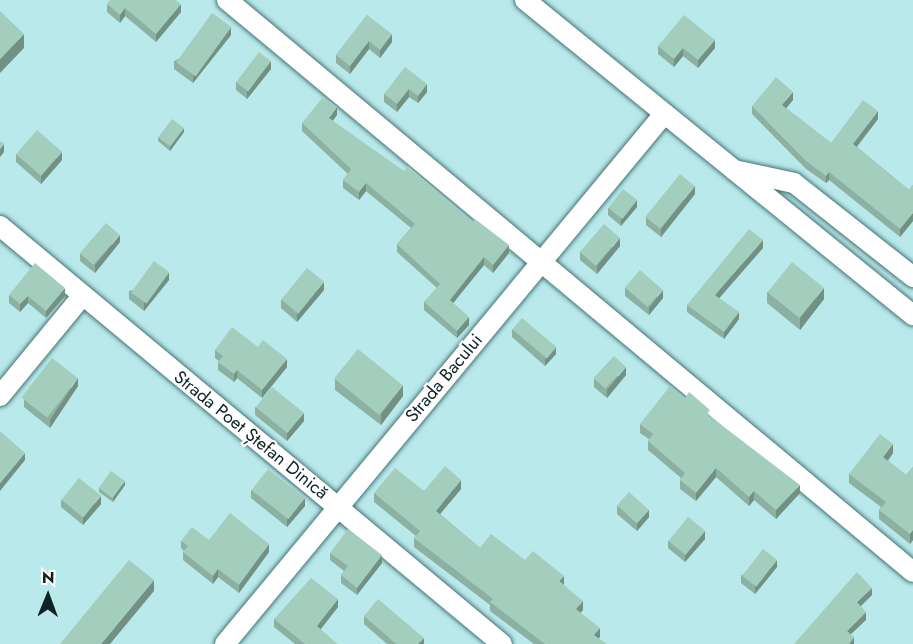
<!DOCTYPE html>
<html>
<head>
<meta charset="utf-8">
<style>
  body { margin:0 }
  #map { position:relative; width:913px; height:644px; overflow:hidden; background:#b9e9eb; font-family:Jost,sans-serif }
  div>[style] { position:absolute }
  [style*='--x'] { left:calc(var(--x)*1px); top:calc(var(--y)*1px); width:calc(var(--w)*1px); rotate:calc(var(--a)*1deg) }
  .roads { filter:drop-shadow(0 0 2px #467375) drop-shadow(0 0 2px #467375) }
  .minor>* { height:20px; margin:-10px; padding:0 10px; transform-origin:10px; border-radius:10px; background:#fff }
  .wall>* { inset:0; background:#8cb0a2 }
  .shaded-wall>* { inset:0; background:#729084 }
  .building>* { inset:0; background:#a3cdbc; transform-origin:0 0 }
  span { translate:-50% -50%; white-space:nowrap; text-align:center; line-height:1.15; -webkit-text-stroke:4.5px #fff; paint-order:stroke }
  .street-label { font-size:18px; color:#102324 }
  .north { position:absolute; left:18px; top:566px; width:60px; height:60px; -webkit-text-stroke:4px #fff; paint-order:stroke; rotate:1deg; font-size:16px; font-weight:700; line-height:24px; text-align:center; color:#102324 }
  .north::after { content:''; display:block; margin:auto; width:21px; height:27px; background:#102324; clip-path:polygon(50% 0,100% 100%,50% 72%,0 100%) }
</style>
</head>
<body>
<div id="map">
  <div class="roads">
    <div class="minor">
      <div style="--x:227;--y:0;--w:893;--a:39.82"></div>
      <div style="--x:525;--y:0;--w:500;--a:39.1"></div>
      <div style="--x:734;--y:170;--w:61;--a:12.2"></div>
      <div style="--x:794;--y:183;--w:152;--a:38.3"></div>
      <div style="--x:0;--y:226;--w:653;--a:39.78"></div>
      <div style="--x:0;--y:396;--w:129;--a:-50.6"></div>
      <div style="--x:225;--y:644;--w:688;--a:-50.36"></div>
    </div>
  </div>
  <div class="wall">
    <div style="clip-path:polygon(107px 4px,181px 12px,156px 42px,125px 16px,120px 23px,107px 12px)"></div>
    <div style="clip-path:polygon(367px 15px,392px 42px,380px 58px,369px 49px,350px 74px,336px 63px,336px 55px)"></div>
    <div style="clip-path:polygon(231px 35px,193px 83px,174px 69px,174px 61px)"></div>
    <div style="clip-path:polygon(658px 46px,715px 48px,698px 68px,683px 56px,674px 67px,658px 54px)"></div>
    <div style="clip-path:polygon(271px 69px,247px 99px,236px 90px,236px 82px)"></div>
    <div style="clip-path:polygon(427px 84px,427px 92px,418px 103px,409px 97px,397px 112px,384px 102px,384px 94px)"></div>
    <div style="clip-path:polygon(793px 100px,786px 108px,831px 143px,878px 119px,857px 147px,909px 190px,913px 185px,913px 221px,900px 237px,829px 180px,826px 183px,806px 169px,752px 114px,752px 106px)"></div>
    <div style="clip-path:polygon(337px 115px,332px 121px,509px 253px,493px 273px,484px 265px,453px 303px,469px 325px,457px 338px,424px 310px,424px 302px,437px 288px,397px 252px,397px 244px,411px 228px,366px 191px,359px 200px,343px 188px,343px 180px,348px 174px,302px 131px,302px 123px)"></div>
    <div style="clip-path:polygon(184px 132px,170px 151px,158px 141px,158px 137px)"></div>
    <div style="clip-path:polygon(16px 154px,62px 160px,41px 184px,16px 162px)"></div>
    <div style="clip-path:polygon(695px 194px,661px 237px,646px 225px,646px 217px)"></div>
    <div style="clip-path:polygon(637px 207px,621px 226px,608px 215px,608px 208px)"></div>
    <div style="clip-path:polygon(120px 242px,95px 273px,80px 261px,80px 254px)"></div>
    <div style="clip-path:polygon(620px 246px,597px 274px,580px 260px,580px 252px)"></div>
    <div style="clip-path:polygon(763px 248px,719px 298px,739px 319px,724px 339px,687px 312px,687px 305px)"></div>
    <div style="clip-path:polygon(169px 280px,144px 311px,129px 299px,129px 291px)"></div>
    <div style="clip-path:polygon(625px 288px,663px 298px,649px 315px,625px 296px)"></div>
    <div style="clip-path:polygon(324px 290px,297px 322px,281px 308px,281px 300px)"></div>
    <div style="clip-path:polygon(767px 292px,824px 299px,800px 330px,767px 303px)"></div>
    <div style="clip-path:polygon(9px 295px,65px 296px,46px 318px,28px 303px,20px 312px,9px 303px)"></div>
    <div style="clip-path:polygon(512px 329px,556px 354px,545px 366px,512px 337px)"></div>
    <div style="clip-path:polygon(258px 347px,287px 367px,262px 398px,237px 378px,234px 382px,218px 370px,218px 362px,219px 361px,215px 358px,215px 350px)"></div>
    <div style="clip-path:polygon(626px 375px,607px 398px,594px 387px,594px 379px)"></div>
    <div style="clip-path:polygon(335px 379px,403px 396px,381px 425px,335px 390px)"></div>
    <div style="clip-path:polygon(78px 386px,50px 428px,24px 407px,24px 400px)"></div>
    <div style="clip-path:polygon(685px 398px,710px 417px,800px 493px,776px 519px,754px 500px,749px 506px,716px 477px,696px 501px,680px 489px,680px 480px,681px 478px,648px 450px,648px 441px,649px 439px,640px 433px,640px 424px)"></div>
    <div style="clip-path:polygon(255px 407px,304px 421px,287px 441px,255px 415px)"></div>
    <div style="clip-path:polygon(893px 453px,888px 461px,906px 475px,913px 467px,913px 540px,910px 544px,879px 519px,879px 510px,881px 507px,849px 483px,849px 474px)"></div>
    <div style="clip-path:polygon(125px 485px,113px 502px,99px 492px,99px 488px)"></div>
    <div style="clip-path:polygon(461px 489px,440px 514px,480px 548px,525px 560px,564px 585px,583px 610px,580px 612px,600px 637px,598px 638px,606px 644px,534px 644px,490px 611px,490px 605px,414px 547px,414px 538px,416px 536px,374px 502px,374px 493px)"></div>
    <div style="clip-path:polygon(251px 490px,305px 506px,287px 527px,251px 498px)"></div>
    <div style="clip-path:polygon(61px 500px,101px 504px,83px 525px,61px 507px)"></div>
    <div style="clip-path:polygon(617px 506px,649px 517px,637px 531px,617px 514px)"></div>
    <div style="clip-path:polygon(705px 539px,685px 562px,668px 548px,668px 541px)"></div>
    <div style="clip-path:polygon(209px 540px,269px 552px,239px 593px,218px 577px,213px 584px,183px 560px,183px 552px,184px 551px,181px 548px,181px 541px)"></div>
    <div style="clip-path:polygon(330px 553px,382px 563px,357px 595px,341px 583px,341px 575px,344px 571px,330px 560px)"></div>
    <div style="clip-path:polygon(777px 567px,755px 594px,741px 583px,741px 575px)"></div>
    <div style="clip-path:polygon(338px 607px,320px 629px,337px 644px,295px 644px,274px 627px,274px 619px)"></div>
    <div style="clip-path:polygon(364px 616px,424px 644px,387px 644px,364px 624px)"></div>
  </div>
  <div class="shaded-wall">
    <div style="clip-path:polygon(181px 4px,181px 12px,156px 42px,156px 34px)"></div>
    <div style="clip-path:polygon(125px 8px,125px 16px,120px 23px,120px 15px)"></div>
    <div style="clip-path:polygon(231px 27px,231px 35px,193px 83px,193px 76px)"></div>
    <div style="clip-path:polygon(24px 34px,24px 48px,0 73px,0 59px)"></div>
    <div style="clip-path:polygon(392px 34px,392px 42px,380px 58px,380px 50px)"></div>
    <div style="clip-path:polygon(715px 40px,715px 48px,698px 68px,698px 60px)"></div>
    <div style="clip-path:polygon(369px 41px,369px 49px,350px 74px,350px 66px)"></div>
    <div style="clip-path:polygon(683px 48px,683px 56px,674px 67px,674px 59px)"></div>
    <div style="clip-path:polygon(271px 61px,271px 69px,247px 99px,247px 91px)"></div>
    <div style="clip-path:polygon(427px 84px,427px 92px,418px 103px,418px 96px)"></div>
    <div style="clip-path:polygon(409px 89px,409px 97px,397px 112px,397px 104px)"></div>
    <div style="clip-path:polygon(793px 92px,793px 100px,782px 113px,782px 105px)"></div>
    <div style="clip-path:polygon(337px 107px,337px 115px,329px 126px,329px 118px)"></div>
    <div style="clip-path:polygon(878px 111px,878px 119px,853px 151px,853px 144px)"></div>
    <div style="clip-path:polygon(184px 128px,184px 132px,170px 151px,170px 147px)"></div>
    <div style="clip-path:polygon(4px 144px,4px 152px,0 157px,0 149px)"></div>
    <div style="clip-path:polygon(62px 152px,62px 160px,41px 184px,41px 176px)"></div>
    <div style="clip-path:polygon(829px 172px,829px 180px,826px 183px,826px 176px)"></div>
    <div style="clip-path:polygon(366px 183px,366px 191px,359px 200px,359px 192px)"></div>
    <div style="clip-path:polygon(695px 186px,695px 194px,661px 237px,661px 229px)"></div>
    <div style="clip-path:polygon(637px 200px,637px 207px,621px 226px,621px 219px)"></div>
    <div style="clip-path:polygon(913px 213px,913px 221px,900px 237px,900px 229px)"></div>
    <div style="clip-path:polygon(120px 235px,120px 242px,95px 273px,95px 265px)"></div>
    <div style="clip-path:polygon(620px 238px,620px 246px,597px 274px,597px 266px)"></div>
    <div style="clip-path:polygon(763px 240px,763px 248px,715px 303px,715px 295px)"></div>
    <div style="clip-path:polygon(509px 245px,509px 253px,493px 273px,493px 265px)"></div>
    <div style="clip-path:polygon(484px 257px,484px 265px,450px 307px,450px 300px)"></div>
    <div style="clip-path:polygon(169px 272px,169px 280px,144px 311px,144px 303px)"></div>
    <div style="clip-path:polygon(324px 282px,324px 290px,297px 322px,297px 314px)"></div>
    <div style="clip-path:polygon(65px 288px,65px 296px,46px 318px,46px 311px)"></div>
    <div style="clip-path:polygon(824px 288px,824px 299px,800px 330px,800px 318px)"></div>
    <div style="clip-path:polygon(663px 290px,663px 298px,649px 315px,649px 308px)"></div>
    <div style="clip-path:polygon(28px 296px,28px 303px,20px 312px,20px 304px)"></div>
    <div style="clip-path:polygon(739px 312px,739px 319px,724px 339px,724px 332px)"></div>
    <div style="clip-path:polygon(469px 317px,469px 325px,457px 338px,457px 331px)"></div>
    <div style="clip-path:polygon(556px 347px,556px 354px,545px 366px,545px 359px)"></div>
    <div style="clip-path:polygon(287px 359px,287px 367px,262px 398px,262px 390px)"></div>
    <div style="clip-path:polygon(626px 367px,626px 375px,607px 398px,607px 390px)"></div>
    <div style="clip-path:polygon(237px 370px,237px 378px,234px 382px,234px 374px)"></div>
    <div style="clip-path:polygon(78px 378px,78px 386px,50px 428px,50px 420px)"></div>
    <div style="clip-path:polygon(403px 385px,403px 396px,381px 425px,381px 414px)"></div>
    <div style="clip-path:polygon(304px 413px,304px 421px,287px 441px,287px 433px)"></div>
    <div style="clip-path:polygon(893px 444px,893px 453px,883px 467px,883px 457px)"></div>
    <div style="clip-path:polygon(25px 453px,25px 460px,0 491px,0 483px)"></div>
    <div style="clip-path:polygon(716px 468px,716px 477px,696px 501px,696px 493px)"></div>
    <div style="clip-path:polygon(461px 480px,461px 489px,436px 519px,436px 511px)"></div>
    <div style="clip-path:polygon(125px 481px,125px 485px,113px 502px,113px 498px)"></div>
    <div style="clip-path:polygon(800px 485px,800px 493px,776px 519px,776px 510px)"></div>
    <div style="clip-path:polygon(754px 491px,754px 500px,749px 506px,749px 497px)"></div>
    <div style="clip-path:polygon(101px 496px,101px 504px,83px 525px,83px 518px)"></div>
    <div style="clip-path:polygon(305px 498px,305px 506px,287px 527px,287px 519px)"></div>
    <div style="clip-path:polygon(649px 510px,649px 517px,637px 531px,637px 523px)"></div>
    <div style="clip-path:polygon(913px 530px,913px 540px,910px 544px,910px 534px)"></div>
    <div style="clip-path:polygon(705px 531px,705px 539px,685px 562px,685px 555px)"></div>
    <div style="clip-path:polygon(269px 544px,269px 552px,239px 593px,239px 585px)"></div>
    <div style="clip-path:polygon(382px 555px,382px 563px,357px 595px,357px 588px)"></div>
    <div style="clip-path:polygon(777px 560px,777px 567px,755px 594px,755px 586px)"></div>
    <div style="clip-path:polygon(218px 569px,218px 577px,213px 584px,213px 576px)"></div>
    <div style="clip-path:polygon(564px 576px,564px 585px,559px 581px)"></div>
    <div style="clip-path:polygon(154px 580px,154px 591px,110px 644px,101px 644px)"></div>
    <div style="clip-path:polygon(872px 588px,872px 595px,857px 610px,857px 602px)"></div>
    <div style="clip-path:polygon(338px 599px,338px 607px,317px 634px,317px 626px)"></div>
    <div style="clip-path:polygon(583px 601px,583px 610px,576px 618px,576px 609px)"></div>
    <div style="clip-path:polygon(866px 612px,866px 620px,847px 638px,847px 631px)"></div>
    <div style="clip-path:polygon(600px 628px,600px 637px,594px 644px,594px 635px)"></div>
    <div style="clip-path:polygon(854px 637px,854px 644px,849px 644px)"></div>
    <div style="clip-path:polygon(424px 638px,424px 644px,418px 644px)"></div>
  </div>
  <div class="building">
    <div style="clip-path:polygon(110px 0,175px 0,181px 4px,156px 34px,125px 8px,120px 15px,107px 4px)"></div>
    <div style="clip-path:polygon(0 11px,24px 34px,0 59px)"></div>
    <div style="left:212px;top:13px;width:24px;height:61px;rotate:36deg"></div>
    <div style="clip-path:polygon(367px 15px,392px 34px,380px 50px,369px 41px,350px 66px,336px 55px)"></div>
    <div style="clip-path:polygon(684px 15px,715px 40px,698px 60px,683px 48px,674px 59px,658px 46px)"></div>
    <div style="left:259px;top:52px;width:15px;height:38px;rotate:37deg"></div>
    <div style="clip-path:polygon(405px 67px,427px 84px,418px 96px,409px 89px,397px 104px,384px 94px)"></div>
    <div style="clip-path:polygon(776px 77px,793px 92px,782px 105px,831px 143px,863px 100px,878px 111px,853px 144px,909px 190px,913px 185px,913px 213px,900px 229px,829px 172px,826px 176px,806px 161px,752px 106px)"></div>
    <div style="clip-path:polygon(323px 97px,337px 107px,329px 118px,404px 171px,408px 166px,473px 222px,475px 219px,509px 245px,493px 265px,484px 257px,450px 300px,469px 317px,457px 331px,424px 302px,440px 284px,397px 244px,415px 224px,366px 183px,359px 192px,343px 180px,351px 169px,302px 123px)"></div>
    <div style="left:172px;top:119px;width:15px;height:23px;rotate:37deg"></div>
    <div style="left:37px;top:130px;width:33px;height:32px;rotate:41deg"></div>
    <div style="clip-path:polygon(0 141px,4px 144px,0 149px)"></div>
    <div style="left:680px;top:174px;width:19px;height:55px;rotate:39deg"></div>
    <div style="left:623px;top:189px;width:18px;height:24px;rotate:38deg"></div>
    <div style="left:106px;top:223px;width:18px;height:40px;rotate:41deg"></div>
    <div style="left:604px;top:224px;width:21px;height:37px;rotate:41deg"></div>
    <div style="clip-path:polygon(749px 229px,763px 240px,715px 295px,739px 312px,724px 332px,687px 305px)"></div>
    <div style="left:154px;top:261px;width:19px;height:39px;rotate:36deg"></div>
    <div style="left:792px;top:262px;width:41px;height:39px;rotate:39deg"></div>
    <div style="clip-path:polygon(35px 263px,65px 288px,46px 311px,28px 296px,20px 304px,9px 295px)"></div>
    <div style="left:307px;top:268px;width:22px;height:41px;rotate:39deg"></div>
    <div style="left:640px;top:270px;width:30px;height:23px;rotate:41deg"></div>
    <div style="left:522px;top:318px;width:45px;height:15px;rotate:40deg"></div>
    <div style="clip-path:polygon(232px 327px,258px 347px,263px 340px,287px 359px,262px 390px,237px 370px,234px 374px,218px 362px,223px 356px,215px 350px)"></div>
    <div style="left:358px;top:349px;width:58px;height:38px;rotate:39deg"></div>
    <div style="left:614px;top:356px;width:16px;height:30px;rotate:43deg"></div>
    <div style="left:52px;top:358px;width:33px;height:50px;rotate:38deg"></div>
    <div style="clip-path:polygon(670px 386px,685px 398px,689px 392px,710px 410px,707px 414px,800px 485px,776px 510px,754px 491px,749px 497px,716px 468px,696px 493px,680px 480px,685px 473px,648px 441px,653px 434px,640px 424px)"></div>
    <div style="left:272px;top:387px;width:41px;height:26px;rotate:39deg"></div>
    <div style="clip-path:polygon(0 431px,25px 453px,0 483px)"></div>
    <div style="clip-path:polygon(880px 434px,893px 444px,883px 457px,906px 475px,913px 467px,913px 530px,910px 534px,879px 510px,886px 502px,849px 474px)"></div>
    <div style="clip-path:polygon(445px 466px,461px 480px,436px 511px,480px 548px,491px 534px,525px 560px,533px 551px,564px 576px,559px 581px,583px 601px,576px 609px,600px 628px,594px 635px,606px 644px,545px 644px,490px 602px,493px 599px,414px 538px,420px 531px,374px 493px,395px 468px,424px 491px)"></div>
    <div style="left:268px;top:469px;width:47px;height:27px;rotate:38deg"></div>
    <div style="left:111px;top:471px;width:17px;height:21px;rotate:36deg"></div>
    <div style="left:79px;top:478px;width:28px;height:28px;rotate:39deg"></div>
    <div style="left:629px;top:492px;width:27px;height:18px;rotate:42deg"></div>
    <div style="clip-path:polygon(230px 513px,269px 544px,239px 585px,218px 569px,213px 576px,183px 552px,188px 546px,181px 541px,192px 527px,209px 540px)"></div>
    <div style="left:688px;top:517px;width:22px;height:31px;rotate:39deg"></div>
    <div style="clip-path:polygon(348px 529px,382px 555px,357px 588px,341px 575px,348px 566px,330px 553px)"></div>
    <div style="left:763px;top:549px;width:18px;height:34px;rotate:38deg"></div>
    <div style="clip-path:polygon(129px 560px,154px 580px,101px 644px,60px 644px)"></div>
    <div style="clip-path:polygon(857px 572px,872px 588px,857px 602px,866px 612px,847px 631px,854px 637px,849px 644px,794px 644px)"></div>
    <div style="clip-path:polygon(311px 578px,338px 599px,317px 626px,337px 644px,305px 644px,274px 619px)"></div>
    <div style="clip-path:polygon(378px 599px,424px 638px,418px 644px,396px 644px,364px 616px)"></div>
  </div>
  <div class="street-label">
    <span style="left:444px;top:378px;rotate:-50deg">Strada Bacului</span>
    <span style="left:251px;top:435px;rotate:39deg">Strada Poet Ștefan Dinică</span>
  </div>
  <div class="north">N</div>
</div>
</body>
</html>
